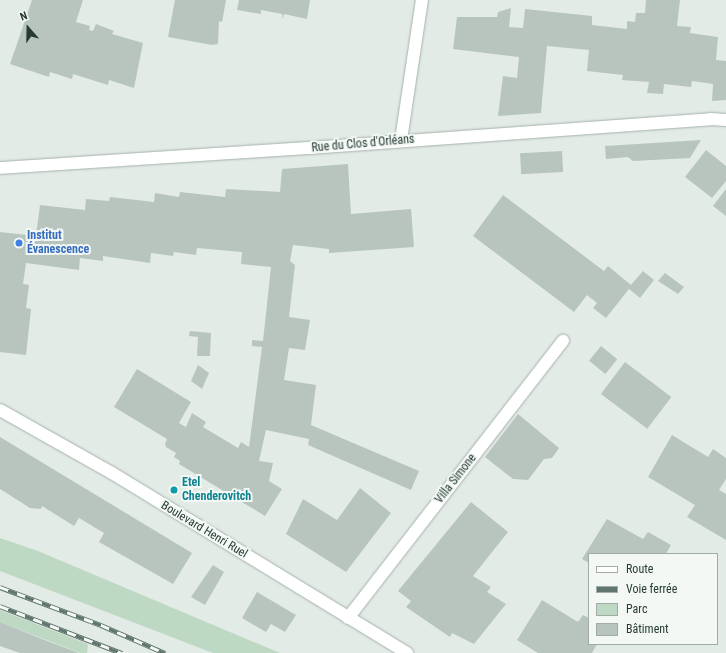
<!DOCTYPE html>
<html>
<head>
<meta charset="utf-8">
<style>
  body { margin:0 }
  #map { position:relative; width:726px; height:653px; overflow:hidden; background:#e3ebe6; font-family:"Roboto Condensed",sans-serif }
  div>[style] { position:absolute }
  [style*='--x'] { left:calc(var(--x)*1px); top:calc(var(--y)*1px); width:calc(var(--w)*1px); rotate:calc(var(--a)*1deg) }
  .green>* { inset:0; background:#bed9c3 }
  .building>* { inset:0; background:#b8c5bf; transform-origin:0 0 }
  .roads { filter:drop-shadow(0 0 1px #a6b2ac) drop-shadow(0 0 1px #a6b2ac) }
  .lane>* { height:12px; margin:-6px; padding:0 6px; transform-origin:6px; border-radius:6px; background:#fff }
  .street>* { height:12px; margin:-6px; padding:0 6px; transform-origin:6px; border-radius:6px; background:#fff }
  .secondary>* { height:12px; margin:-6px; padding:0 6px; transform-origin:6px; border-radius:6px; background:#fff }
  .rail>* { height:4.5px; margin-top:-2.25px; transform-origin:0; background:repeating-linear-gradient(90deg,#f3f8f5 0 9px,#5f756d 0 18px); box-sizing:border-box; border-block:1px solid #5f756d }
  .dots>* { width:11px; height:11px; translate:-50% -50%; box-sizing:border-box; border:2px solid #f3f8f5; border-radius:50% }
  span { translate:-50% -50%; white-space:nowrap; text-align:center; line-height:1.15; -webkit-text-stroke:4px #f3f8f5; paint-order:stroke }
  .street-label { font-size:12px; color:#253a32 }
  .shop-label { font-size:12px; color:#366cbe; font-weight:700 }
  .left { translate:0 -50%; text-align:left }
  .culture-label { font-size:12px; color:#0d838f; font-weight:700 }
  .legend { position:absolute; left:588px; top:553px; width:130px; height:92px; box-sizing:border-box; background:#f3f8f5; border:1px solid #a1aca7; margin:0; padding:5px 7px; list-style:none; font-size:12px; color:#253a32 }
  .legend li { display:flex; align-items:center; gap:8px; height:20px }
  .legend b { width:20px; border:1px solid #a1aca7 }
  .north { position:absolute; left:8px; top:8px; width:40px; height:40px; -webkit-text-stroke:3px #f3f8f5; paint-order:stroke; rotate:340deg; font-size:11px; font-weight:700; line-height:16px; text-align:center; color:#253a32 }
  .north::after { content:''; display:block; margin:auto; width:14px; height:18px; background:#253a32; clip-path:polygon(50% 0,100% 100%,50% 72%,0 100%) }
</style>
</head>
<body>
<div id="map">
  <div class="green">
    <div style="clip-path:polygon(0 538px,38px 551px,280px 653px,213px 653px,0 571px)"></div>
    <div style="clip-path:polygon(0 610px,88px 644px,87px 653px,80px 653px,0 622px)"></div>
  </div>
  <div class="building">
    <div style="clip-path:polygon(32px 0,83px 0,76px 22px,90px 26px,89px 30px,93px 31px,96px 24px,114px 31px,112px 34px,143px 43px,134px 88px,109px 80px,108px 85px,73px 74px,72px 79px,50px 72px,49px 77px,10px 64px)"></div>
    <div style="clip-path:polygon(175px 0,226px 0,222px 22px,219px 21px,218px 44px,212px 45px,168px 37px)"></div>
    <div style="clip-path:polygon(239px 0,310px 0,307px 19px,284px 14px,283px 19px,282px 14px,261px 10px,261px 14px,237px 10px)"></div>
    <div style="clip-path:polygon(646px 0,680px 0,677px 26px,691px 27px,690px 33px,718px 37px,716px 60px,726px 61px,726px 100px,712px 101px,713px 84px,692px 81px,691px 87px,664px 84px,663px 94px,647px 93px,649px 82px,622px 80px,623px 75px,587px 71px,589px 50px,547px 46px,541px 113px,498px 116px,503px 76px,517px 78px,519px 57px,453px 49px,457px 17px,497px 17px,498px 12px,511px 8px,509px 27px,523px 28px,525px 9px,592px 16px,592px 25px,627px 29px,627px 21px,635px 22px,636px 13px,645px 13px)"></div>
    <div style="clip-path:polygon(701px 140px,690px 158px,633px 161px,628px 157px,606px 159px,605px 146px)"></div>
    <div style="clip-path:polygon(706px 150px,726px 166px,726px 181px,712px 198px,685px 177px)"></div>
    <div style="left:562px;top:151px;width:21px;height:42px;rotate:87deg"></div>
    <div style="clip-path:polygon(348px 164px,351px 214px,411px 209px,414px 247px,329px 253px,329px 249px,293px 245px,290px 261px,295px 265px,289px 317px,310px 320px,305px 350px,289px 348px,284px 380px,316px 385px,311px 425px,419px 471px,411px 490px,308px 445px,309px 439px,266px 430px,259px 461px,273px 463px,269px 481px,282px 489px,265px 516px,179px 464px,180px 461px,174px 457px,176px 453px,166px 447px,165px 444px,167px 439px,114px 407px,137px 369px,191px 402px,179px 423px,186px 427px,192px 413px,206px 422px,203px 427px,238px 448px,241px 442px,249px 447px,262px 347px,252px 346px,252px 340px,263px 341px,271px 267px,241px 264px,242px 252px,197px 248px,196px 255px,174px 252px,173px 256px,151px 253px,150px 263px,103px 256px,103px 261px,80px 258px,79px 270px,26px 263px,23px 284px,29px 285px,26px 308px,31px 309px,26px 355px,0 352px,0 232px,36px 236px,40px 205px,85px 210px,86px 199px,109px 201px,110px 197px,154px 202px,155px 193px,179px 197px,180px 192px,225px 197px,226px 189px,280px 192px,282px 169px)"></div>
    <div style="clip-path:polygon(726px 189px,726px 216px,713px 206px)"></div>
    <div style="clip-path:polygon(503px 195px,604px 271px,608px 266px,631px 285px,643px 271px,654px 280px,640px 298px,629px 289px,606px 318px,593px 308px,597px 303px,587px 295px,574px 312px,473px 236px)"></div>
    <div style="clip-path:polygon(665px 273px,684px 287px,678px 294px,658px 281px)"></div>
    <div style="clip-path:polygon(190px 331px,211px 333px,210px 356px,197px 356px,198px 337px,189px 336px)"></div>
    <div style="left:601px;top:346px;width:21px;height:19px;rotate:39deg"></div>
    <div style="left:625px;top:362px;width:58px;height:40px;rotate:37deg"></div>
    <div style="clip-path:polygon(198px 365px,209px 373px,202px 389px,191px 381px)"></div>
    <div style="clip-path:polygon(518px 414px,559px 448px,552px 458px,544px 459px,528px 480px,513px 479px,485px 457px)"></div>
    <div style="clip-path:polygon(672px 435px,708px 457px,713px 449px,726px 458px,726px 479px,719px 490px,726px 494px,726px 540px,687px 517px,695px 505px,648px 477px)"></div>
    <div style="clip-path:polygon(0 437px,192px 553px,173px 584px,99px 542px,104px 533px,79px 518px,74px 526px,42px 506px,41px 509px,30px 508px,0 489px)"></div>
    <div style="clip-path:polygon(360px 488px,391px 513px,346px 572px,286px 534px,303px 499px,337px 520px)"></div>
    <div style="clip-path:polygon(471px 502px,508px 532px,473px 576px,491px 587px,487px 592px,506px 604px,474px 644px,452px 633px,450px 637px,406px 607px,411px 601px,398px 591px)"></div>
    <div style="clip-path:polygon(607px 519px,643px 539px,648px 532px,671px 545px,666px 554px,589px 554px,589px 563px,582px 559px)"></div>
    <div style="clip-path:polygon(213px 565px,224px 572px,205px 605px,191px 597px)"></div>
    <div style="clip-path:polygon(257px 592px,296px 615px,285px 632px,271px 624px,266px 632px,242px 618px)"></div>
    <div style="clip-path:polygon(542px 600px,578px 622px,583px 615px,589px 618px,589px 644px,597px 644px,592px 653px,538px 653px,517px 640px)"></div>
    <div style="clip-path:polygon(0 622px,42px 639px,79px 653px,20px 653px,0 646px)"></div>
  </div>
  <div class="roads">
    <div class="lane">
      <div style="--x:401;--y:140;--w:142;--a:-81.5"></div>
    </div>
    <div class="street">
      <div style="--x:0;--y:168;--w:310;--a:-3.7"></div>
      <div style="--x:309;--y:148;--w:403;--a:-4.1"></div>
      <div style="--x:711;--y:119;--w:15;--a:4"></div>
      <div style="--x:348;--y:618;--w:351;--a:-52.2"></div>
    </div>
    <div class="secondary">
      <div style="--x:0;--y:410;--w:129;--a:29.4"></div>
      <div style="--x:112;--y:473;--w:346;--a:31.4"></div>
    </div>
  </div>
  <div class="rail">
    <div style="--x:0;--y:587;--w:108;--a:20.6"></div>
    <div style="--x:101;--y:625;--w:70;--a:23.6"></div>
    <div style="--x:0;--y:606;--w:131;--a:21.1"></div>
  </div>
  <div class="dots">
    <div style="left:19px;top:243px;background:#3f7fe0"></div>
    <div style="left:174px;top:490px;background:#0f9aa8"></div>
  </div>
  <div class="street-label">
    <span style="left:363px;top:144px;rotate:-5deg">Rue du Clos d'Orléans</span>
    <span style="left:456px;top:479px;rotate:-52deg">Villa Simone</span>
    <span style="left:204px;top:530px;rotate:31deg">Boulevard Henri Ruel</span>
  </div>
  <div class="shop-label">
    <span class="left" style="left:27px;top:243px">Institut<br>Évanescence</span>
  </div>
  <div class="culture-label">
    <span class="left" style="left:182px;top:490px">Etel<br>Chenderovitch</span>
  </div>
  <ul class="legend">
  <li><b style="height:5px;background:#fff"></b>Route</li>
  <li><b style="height:5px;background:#5f756d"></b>Voie ferrée</li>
  <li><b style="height:11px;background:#bed9c3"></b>Parc</li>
  <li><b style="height:11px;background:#b8c5bf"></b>Bâtiment</li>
  </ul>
  <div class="north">N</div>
</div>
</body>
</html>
